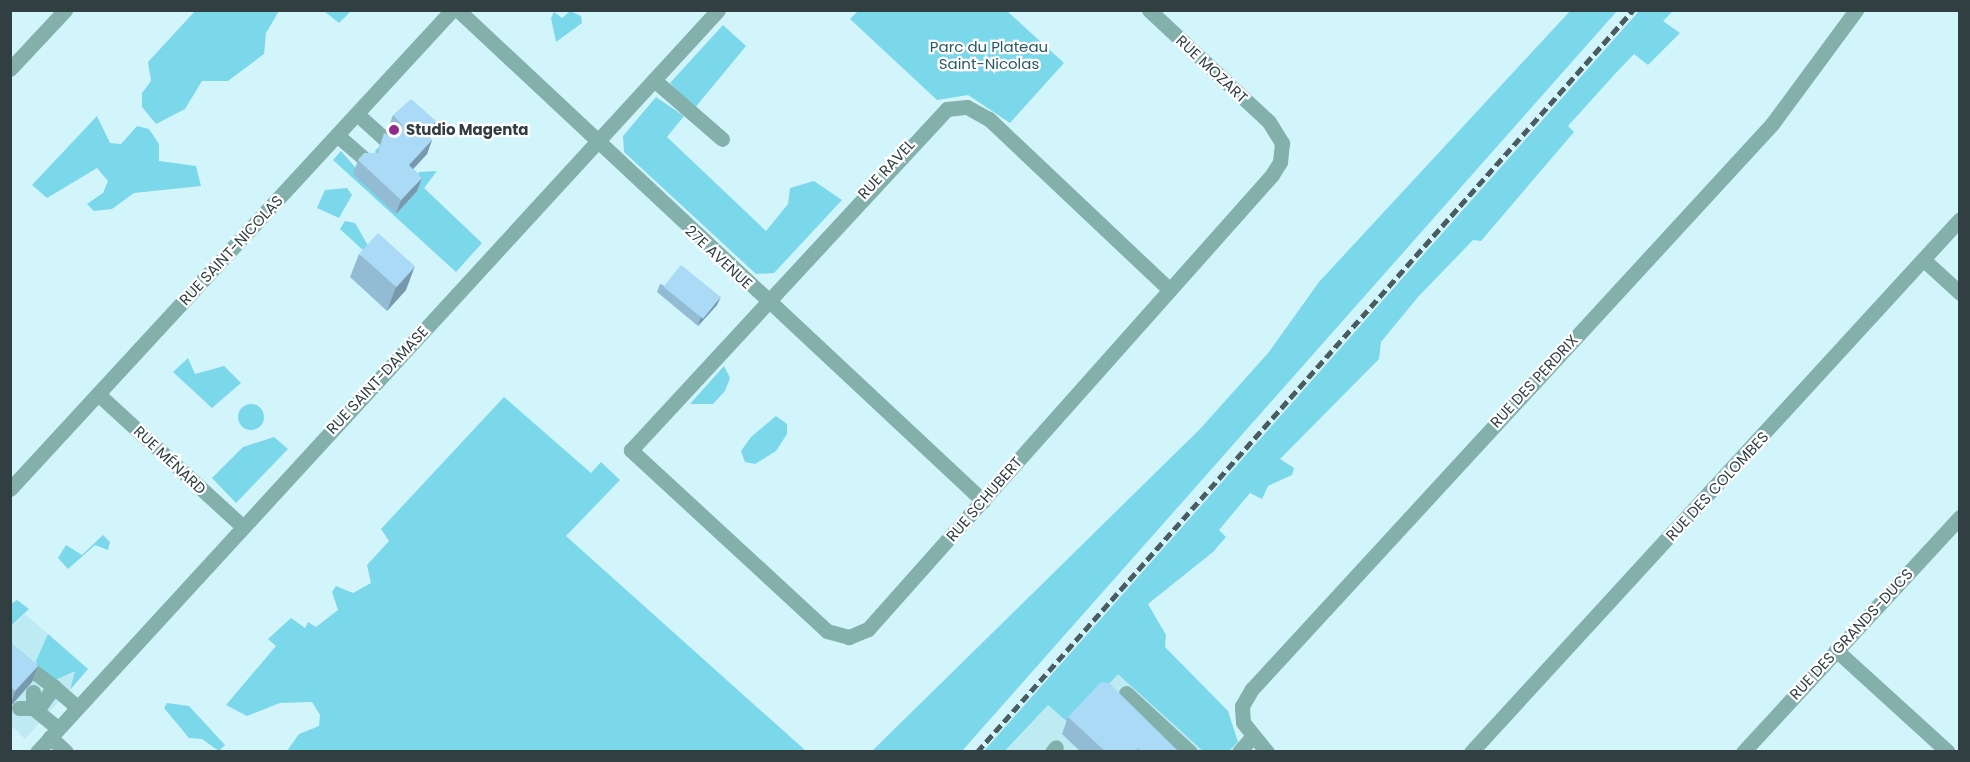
<!DOCTYPE html>
<html>
<head>
<meta charset="utf-8">
<style>
  body { margin:0 }
  #map { position:relative; width:1970px; height:762px; overflow:hidden; background:#d2f5fc; font-family:Poppins,sans-serif }
  div>[style] { position:absolute }
  [style*='--x'] { left:calc(var(--x)*1px); top:calc(var(--y)*1px); width:calc(var(--w)*1px); rotate:calc(var(--a)*1deg) }
  .built>* { inset:0; background:#beeaf3 }
  .green>* { inset:0; background:#7bd7ea }
  .round { border-radius:50% }
  .minor>* { height:15px; margin:-7.5px; padding:0 7.5px; transform-origin:7.5px; border-radius:7.5px; background:#84b0ac }
  .rail>* { height:4.5px; margin-top:-2.25px; transform-origin:0; background:repeating-linear-gradient(90deg,#4b5c60 0 9px,transparent 0 13.5px) }
  .wall>* { inset:0; background:#93bbd4 }
  .shaded-wall>* { inset:0; background:#7899ad }
  .building>* { inset:0; background:#abdaf7; transform-origin:0 0 }
  .dots>* { width:16px; height:16px; translate:-50% -50%; box-sizing:border-box; border:3px solid #fff; border-radius:50% }
  span { translate:-50% -50%; white-space:nowrap; text-align:center; line-height:1.15; -webkit-text-stroke:4.5px #fff; paint-order:stroke }
  .park-label { font-size:15px; color:#295963 }
  .street-label { font-size:15px; color:#313f42 }
  .poi-label { font-size:15px; color:#313f42; font-weight:700 }
  .left { translate:0 -50%; text-align:left }
  .frame { position:absolute; inset:0; border:12px solid #313f42; pointer-events:none }
</style>
</head>
<body>
<div id="map">
  <div class="built">
    <div style="clip-path:polygon(25px 614px,88px 669px,25px 739px,11px 725px,10px 629px)"></div>
    <div style="clip-path:polygon(1107px 641px,1225px 752px,1005px 752px)"></div>
  </div>
  <div class="green">
    <div style="clip-path:polygon(196px 10px,279px 11px,266px 33px,264px 54px,228px 81px,202px 81px,185px 109px,156px 124px,142px 107px,142px 93px,151px 81px,148px 62px)"></div>
    <div style="clip-path:polygon(1571px 10px,1617px 11px,962px 751px,872px 751px,1200px 429px,1269px 352px,1319px 282px)"></div>
    <div style="clip-path:polygon(324px 11px,351px 11px,339px 23px)"></div>
    <div style="clip-path:polygon(570px 11px,581px 16px,582px 23px,556px 42px,551px 18px,554px 12px,562px 18px)"></div>
    <div style="clip-path:polygon(858px 11px,1007px 11px,1064px 63px,1010px 123px,968px 95px,937px 100px,850px 19px)"></div>
    <div style="clip-path:polygon(1639px 11px,1673px 11px,1663px 21px,1680px 33px,1648px 65px,1634px 54px,1614px 75px,1568px 126px,1574px 132px,1481px 241px,1473px 240px,1418px 297px,1381px 342px,1379px 359px,1280px 459px,1294px 468px,1292px 475px,1268px 486px,1262px 499px,1250px 493px,1219px 530px,1226px 537px,1213px 552px,1148px 604px,1166px 635px,1165px 647px,1228px 711px,1238px 742px,1229px 751px,1203px 751px,1118px 674px,1071px 725px,1048px 705px,1005px 751px,983px 752px)"></div>
    <div style="clip-path:polygon(723px 25px,746px 46px,694px 109px,670px 83px)"></div>
    <div style="clip-path:polygon(656px 97px,684px 116px,667px 137px,766px 231px,788px 204px,790px 188px,814px 181px,842px 200px,774px 273px,756px 274px,624px 152px,623px 136px)"></div>
    <div style="clip-path:polygon(97px 116px,110px 143px,121px 144px,137px 126px,149px 129px,159px 144px,159px 161px,196px 166px,201px 186px,134px 193px,112px 209px,94px 211px,87px 204px,103px 193px,108px 181px,97px 168px,47px 198px,32px 185px)"></div>
    <div style="clip-path:polygon(379px 147px,416px 180px,419px 172px,437px 171px,424px 188px,482px 243px,456px 272px,333px 160px,341px 151px,396px 214px,375px 151px)"></div>
    <div style="clip-path:polygon(347px 188px,352px 195px,339px 218px,317px 208px,325px 190px)"></div>
    <div style="clip-path:polygon(345px 221px,355px 223px,369px 247px,365px 252px,340px 229px)"></div>
    <div style="clip-path:polygon(188px 358px,195px 374px,224px 366px,241px 383px,212px 408px,173px 372px)"></div>
    <div style="clip-path:polygon(724px 366px,730px 378px,725px 391px,713px 404px,690px 404px)"></div>
    <div style="clip-path:polygon(504px 397px,591px 473px,601px 462px,620px 480px,566px 536px,806px 751px,287px 751px,299px 734px,319px 726px,320px 715px,312px 702px,280px 703px,247px 716px,226px 705px,276px 646px,268px 639px,291px 618px,305px 628px,308px 622px,316px 627px,338px 610px,332px 592px,336px 586px,353px 593px,371px 583px,367px 565px,389px 541px,381px 529px)"></div>
    <div class="round" style="left:238px;top:404px;width:26px;height:26px"></div>
    <div style="clip-path:polygon(776px 416px,787px 424px,787px 434px,776px 451px,755px 464px,745px 462px,741px 451px,751px 437px)"></div>
    <div style="clip-path:polygon(274px 437px,288px 449px,236px 503px,212px 478px,243px 447px)"></div>
    <div style="clip-path:polygon(103px 535px,110px 542px,108px 550px,95px 545px,68px 569px,58px 558px,66px 545px,82px 555px)"></div>
    <div style="clip-path:polygon(17px 600px,29px 609px,11px 626px,11px 604px)"></div>
    <div style="clip-path:polygon(48px 634px,88px 669px,70px 690px,75px 671px,53px 681px,39px 671px,36px 661px)"></div>
    <div style="clip-path:polygon(167px 703px,189px 706px,225px 745px,219px 751px,202px 739px,189px 738px,164px 708px)"></div>
  </div>
  <div class="minor">
    <div style="--x:458;--y:10;--w:719;--a:43.08"></div>
    <div style="--x:1149;--y:10;--w:164;--a:43"></div>
    <div style="--x:1269;--y:122;--w:25;--a:58"></div>
    <div style="--x:1282;--y:143;--w:19;--a:96"></div>
    <div style="--x:1280;--y:162;--w:15;--a:122"></div>
    <div style="--x:1272;--y:175;--w:608;--a:131.66"></div>
    <div style="--x:868;--y:629;--w:21;--a:157"></div>
    <div style="--x:849;--y:637;--w:23;--a:-165"></div>
    <div style="--x:827;--y:631;--w:267;--a:-137.3"></div>
    <div style="--x:631;--y:450;--w:465;--a:-47.2"></div>
    <div style="--x:947;--y:109;--w:20;--a:-6"></div>
    <div style="--x:967;--y:107;--w:25;--a:29"></div>
    <div style="--x:989;--y:119;--w:248;--a:43.4"></div>
    <div style="--x:10;--y:69;--w:81;--a:-47"></div>
    <div style="--x:654;--y:80;--w:90;--a:40.9"></div>
    <div style="--x:357;--y:114;--w:42;--a:42.1"></div>
    <div style="--x:337;--y:135;--w:38;--a:41"></div>
    <div style="--x:1925;--y:261;--w:47;--a:42.4"></div>
    <div style="--x:98;--y:394;--w:195;--a:42.5"></div>
    <div style="--x:10;--y:489;--w:652;--a:-47.3"></div>
    <div style="--x:1836;--y:650;--w:151;--a:42.3"></div>
    <div style="--x:29;--y:668;--w:31;--a:37"></div>
    <div style="--x:1126;--y:693;--w:87;--a:42.7"></div>
    <div style="--x:19;--y:708;--w:14;--a:0"></div>
    <div style="--x:33;--y:708;--w:16;--a:-90"></div>
    <div style="--x:33;--y:708;--w:32;--a:39"></div>
    <div style="--x:37;--y:710;--w:29;--a:-54"></div>
    <div style="--x:54;--y:687;--w:30;--a:41"></div>
    <div style="--x:50;--y:737;--w:22;--a:43"></div>
    <div style="--x:37;--y:752;--w:1007;--a:-47.45"></div>
    <div style="--x:1052;--y:752;--w:6;--a:-51"></div>
    <div style="--x:1239;--y:752;--w:20;--a:-49"></div>
    <div style="--x:1267;--y:752;--w:38;--a:-129"></div>
    <div style="--x:1243;--y:722;--w:16;--a:-94"></div>
    <div style="--x:1242;--y:706;--w:20;--a:-60"></div>
    <div style="--x:1252;--y:689;--w:768;--a:-47.37"></div>
    <div style="--x:1772;--y:124;--w:142;--a:-53.6"></div>
    <div style="--x:1471;--y:752;--w:723;--a:-47.47"></div>
    <div style="--x:1743;--y:752;--w:320;--a:-47.3"></div>
  </div>
  <div class="rail">
    <div style="--x:977;--y:752;--w:990;--a:-48.52"></div>
  </div>
  <div class="wall">
    <div style="clip-path:polygon(393px 115px,430px 135px,429px 137px,432px 140px,427px 154px,413px 169px,422px 178px,417px 191px,396px 214px,353px 174px,358px 160px,377px 153px,384px 133px,392px 138px,395px 136px,388px 129px)"></div>
    <div style="clip-path:polygon(359px 254px,406px 290px,387px 311px,350px 277px)"></div>
    <div style="clip-path:polygon(660px 284px,717px 305px,698px 326px,657px 292px)"></div>
    <div style="clip-path:polygon(10px 642px,38px 666px,32px 682px,10px 707px)"></div>
    <div style="clip-path:polygon(1068px 717px,1179px 752px,1081px 752px,1062px 734px)"></div>
  </div>
  <div class="shaded-wall">
    <div style="clip-path:polygon(436px 121px,430px 135px,419px 147px,424px 133px)"></div>
    <div style="clip-path:polygon(432px 140px,427px 154px,404px 179px,409px 165px)"></div>
    <div style="clip-path:polygon(422px 178px,417px 191px,396px 214px,401px 200px)"></div>
    <div style="clip-path:polygon(415px 266px,406px 290px,387px 311px,396px 287px)"></div>
    <div style="clip-path:polygon(721px 297px,717px 305px,698px 326px,701px 317px)"></div>
    <div style="clip-path:polygon(38px 666px,32px 682px,10px 707px,15px 691px)"></div>
  </div>
  <div class="building">
    <div style="clip-path:polygon(411px 99px,436px 121px,424px 133px,432px 140px,409px 165px,422px 178px,401px 200px,358px 160px,364px 153px,378px 153px,384px 133px,392px 138px,401px 134px,402px 125px,393px 115px)"></div>
    <div style="left:378px;top:233px;width:50px;height:28px;rotate:42deg"></div>
    <div style="left:681px;top:265px;width:51px;height:28px;rotate:39deg"></div>
    <div style="clip-path:polygon(10px 642px,38px 666px,15px 691px,10px 687px)"></div>
    <div style="clip-path:polygon(1101px 682px,1109px 683px,1179px 752px,1142px 752px,1138px 748px,1135px 752px,1106px 752px,1068px 717px)"></div>
  </div>
  <div class="dots">
    <div style="left:394px;top:130px;background:#91298e"></div>
  </div>
  <div class="park-label">
    <span style="left:989px;top:55px">Parc du Plateau<br>Saint-Nicolas</span>
  </div>
  <div class="street-label">
    <span style="left:1212px;top:69px;rotate:43deg">RUE MOZART</span>
    <span style="left:886px;top:169px;rotate:-47deg">RUE RAVEL</span>
    <span style="left:231px;top:250px;rotate:-47deg">RUE SAINT-NICOLAS</span>
    <span style="left:719px;top:257px;rotate:43deg">27E AVENUE</span>
    <span style="left:377px;top:380px;rotate:-47deg">RUE SAINT-DAMASE</span>
    <span style="left:1534px;top:381px;rotate:-47deg">RUE DES PERDRIX</span>
    <span style="left:170px;top:460px;rotate:43deg">RUE MÉNARD</span>
    <span style="left:1717px;top:486px;rotate:-47deg">RUE DES COLOMBES</span>
    <span style="left:984px;top:499px;rotate:-49deg">RUE SCHUBERT</span>
    <span style="left:1851px;top:634px;rotate:-47deg">RUE DES GRANDS-DUCS</span>
  </div>
  <div class="poi-label">
    <span class="left" style="left:406px;top:130px">Studio Magenta</span>
  </div>
  <div class="frame"></div>
</div>
</body>
</html>
